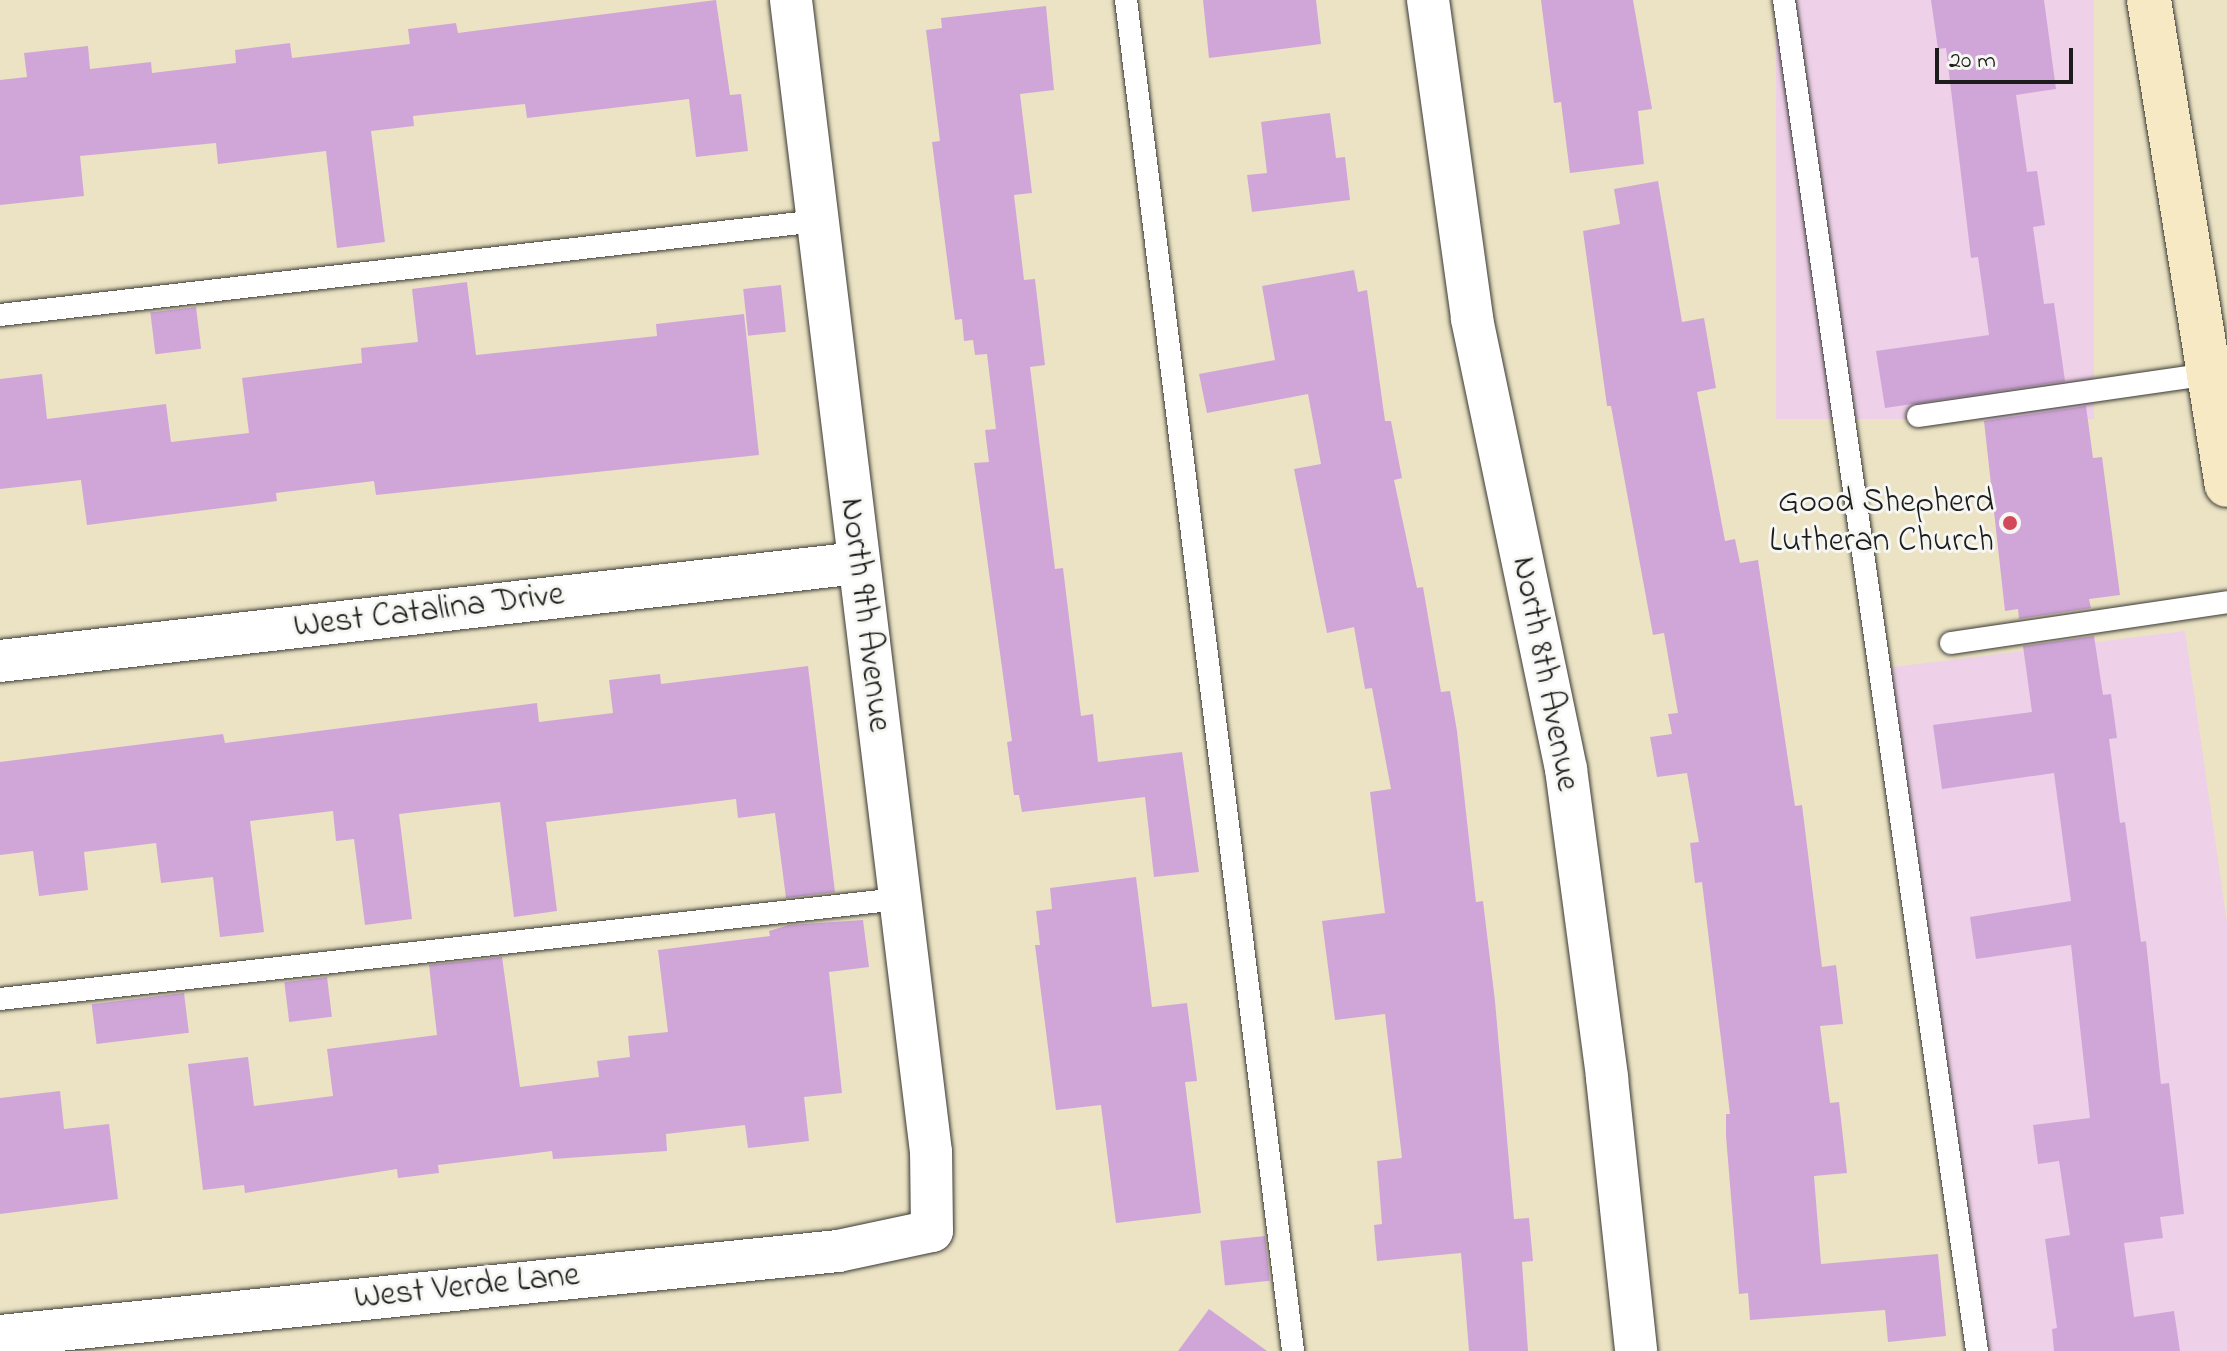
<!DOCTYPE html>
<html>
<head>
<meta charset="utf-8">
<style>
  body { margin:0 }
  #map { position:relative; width:2227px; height:1351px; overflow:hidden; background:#ebe3c4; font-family:"Indie Flower",sans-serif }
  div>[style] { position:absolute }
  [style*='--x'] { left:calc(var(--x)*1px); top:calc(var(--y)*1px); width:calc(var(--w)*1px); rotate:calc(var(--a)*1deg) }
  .built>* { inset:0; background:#eed0e8; transform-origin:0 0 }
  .building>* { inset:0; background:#d0a6d9; transform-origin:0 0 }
  .roads { filter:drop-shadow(0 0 2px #3b3a35) drop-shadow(0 0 2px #3b3a35) }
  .lane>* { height:22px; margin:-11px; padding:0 11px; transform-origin:11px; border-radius:11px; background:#fff }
  .street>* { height:42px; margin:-21px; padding:0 21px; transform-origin:21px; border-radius:21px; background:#fff }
  .secondary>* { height:44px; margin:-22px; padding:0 22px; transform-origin:22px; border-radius:22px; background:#f6e9c3 }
  .dots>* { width:22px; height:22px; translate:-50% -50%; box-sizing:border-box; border:4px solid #f6f6f2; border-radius:50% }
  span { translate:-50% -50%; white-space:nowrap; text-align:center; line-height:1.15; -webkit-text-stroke:6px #f6f6f2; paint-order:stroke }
  .poi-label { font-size:34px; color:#1c1c1c }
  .right { translate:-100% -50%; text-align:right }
  .street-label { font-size:34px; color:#1c1c1c }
  .scale { position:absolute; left:1935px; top:48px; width:138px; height:36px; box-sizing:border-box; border:4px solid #1c1c1c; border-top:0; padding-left:10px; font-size:24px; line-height:28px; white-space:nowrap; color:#1c1c1c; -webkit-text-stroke:6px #f6f6f2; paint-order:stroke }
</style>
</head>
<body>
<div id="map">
  <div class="built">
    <div style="left:1776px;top:0;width:318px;height:419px"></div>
    <div style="clip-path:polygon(2185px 631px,2227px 923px,2227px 1351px,1970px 1351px,1869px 670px)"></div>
  </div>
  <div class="building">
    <div style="clip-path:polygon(716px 0,730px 95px,741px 94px,748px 151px,696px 157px,689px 99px,527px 118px,525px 104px,413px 116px,414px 126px,371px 131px,385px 242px,337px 248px,326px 151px,218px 164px,216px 143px,80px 156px,84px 196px,0 205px,0 80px,27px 77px,24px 53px,88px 46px,90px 69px,151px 62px,152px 73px,236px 63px,235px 50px,290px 43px,292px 58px,410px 44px,408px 29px,456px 23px,458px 33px)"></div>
    <div style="clip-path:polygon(1203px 0,1316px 0,1321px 44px,1209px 58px)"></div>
    <div style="clip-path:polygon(1541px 0,1633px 0,1652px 109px,1638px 111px,1644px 164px,1570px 173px,1561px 102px,1554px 103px)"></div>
    <div style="clip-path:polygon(1931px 0,2044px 0,2056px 89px,2016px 95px,2027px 172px,2037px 171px,2045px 225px,2033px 227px,2044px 304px,2054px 303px,2065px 381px,1885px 408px,1876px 351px,1989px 335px,1978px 257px,1971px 258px,1946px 48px,1938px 49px)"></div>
    <div style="clip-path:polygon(1046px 6px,1054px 90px,1020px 94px,1032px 193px,1014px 195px,1024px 280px,1035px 279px,1045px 365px,1030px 367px,1055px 569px,1063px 568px,1081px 716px,1093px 714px,1098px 762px,1182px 752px,1199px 872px,1154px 877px,1145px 797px,1022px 812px,1019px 795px,1014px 795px,1007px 742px,1012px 741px,974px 463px,989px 462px,985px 430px,996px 429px,987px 354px,975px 355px,973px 340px,964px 341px,962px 319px,955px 320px,932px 142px,940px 141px,926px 30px,942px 28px,941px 18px)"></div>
    <div style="clip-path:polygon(1330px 113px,1336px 158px,1345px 157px,1350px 200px,1252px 212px,1247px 175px,1267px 173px,1261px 122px)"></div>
    <div style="clip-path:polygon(1658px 181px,1682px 322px,1704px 318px,1716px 388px,1697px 392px,1725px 541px,1735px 539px,1740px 563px,1758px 560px,1795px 806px,1802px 805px,1822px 967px,1836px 965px,1843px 1024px,1820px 1026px,1830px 1103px,1839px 1102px,1847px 1173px,1814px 1176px,1821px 1264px,1938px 1254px,1946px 1336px,1888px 1342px,1885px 1310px,1750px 1320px,1748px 1293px,1739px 1294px,1726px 1136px,1726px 1114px,1730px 1114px,1702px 882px,1695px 883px,1690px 843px,1699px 842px,1687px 773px,1657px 777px,1650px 737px,1672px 734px,1668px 714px,1678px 713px,1664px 633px,1653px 635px,1611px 406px,1607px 406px,1583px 231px,1620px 224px,1614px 189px)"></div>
    <div style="clip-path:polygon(1354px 270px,1358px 292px,1367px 290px,1385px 421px,1391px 421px,1402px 478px,1394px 480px,1417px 588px,1423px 587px,1441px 692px,1450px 691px,1457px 731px,1476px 902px,1483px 901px,1495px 1001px,1514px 1219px,1529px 1218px,1533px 1261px,1522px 1262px,1528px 1351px,1469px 1351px,1461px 1253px,1377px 1261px,1374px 1225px,1382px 1224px,1377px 1161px,1402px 1158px,1385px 1014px,1335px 1020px,1322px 921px,1385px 913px,1370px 792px,1391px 789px,1372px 688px,1365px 689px,1354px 627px,1327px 633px,1294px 469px,1321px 464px,1308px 394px,1207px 413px,1199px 374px,1275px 360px,1262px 286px)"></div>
    <div style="clip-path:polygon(467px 282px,476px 355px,657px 336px,656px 324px,744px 314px,759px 455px,376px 495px,374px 481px,276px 493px,277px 501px,87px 525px,81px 480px,0 489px,0 379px,42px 374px,47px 419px,166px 404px,171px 442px,249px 433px,242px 378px,362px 363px,361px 348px,418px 342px,412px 289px)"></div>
    <div style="left:781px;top:285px;width:47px;height:38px;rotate:84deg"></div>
    <div style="left:196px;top:307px;width:42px;height:46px;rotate:83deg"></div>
    <div style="clip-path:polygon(2086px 406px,2093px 458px,2102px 457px,2120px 595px,2089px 599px,2091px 608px,2019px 619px,2018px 609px,2005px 611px,1984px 421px)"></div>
    <div style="clip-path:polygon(2094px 636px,2103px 695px,2111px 694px,2117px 738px,2109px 739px,2120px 823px,2125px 822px,2141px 942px,2146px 941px,2161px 1084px,2169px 1083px,2184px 1214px,2160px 1217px,2163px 1238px,2124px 1243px,2134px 1317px,2174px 1311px,2180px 1351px,2054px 1351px,2052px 1329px,2057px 1328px,2045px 1239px,2070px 1235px,2059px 1161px,2038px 1164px,2033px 1125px,2090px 1118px,2071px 945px,1976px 959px,1970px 917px,2071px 901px,2054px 773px,1942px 789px,1933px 725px,2032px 712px,2023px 646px)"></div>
    <div style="clip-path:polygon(808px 666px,835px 892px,786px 898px,775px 813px,738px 818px,736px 799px,546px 822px,557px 911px,514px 917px,500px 802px,399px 814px,412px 919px,365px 925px,354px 839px,336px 841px,333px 811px,250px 821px,264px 932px,220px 937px,213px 877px,161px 883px,156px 843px,84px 852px,88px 890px,39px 896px,33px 851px,0 855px,0 762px,223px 734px,225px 743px,537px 703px,539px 722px,613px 713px,609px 680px,660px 674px,661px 684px)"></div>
    <div style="clip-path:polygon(1136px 877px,1152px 1007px,1187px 1003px,1197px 1081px,1185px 1082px,1201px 1213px,1116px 1223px,1101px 1105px,1056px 1110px,1035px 945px,1040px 945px,1036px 911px,1052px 909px,1050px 888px)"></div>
    <div style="clip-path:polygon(863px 920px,869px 967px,829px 972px,842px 1093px,804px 1097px,809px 1141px,748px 1148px,745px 1125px,666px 1134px,667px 1151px,553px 1159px,552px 1151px,438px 1165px,439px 1173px,398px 1178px,397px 1169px,245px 1193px,244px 1185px,203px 1190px,188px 1064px,248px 1057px,254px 1106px,333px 1096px,327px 1049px,437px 1035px,429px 965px,502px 957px,520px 1087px,599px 1077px,597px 1061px,630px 1057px,628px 1036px,668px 1032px,658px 950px,770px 936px,769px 931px,789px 925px)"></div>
    <div style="left:327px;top:977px;width:40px;height:43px;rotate:83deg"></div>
    <div style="left:184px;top:993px;width:40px;height:93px;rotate:83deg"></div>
    <div style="clip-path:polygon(60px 1091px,64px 1129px,109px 1124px,118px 1199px,0 1214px,0 1098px)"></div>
    <div style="left:1265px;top:1236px;width:45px;height:45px;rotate:84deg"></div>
    <div style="clip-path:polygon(1209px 1309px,1267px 1351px,1178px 1351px)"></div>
  </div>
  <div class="roads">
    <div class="lane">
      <div style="--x:1126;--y:0;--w:1361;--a:82.95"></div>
      <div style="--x:1784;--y:0;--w:1365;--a:81.87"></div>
      <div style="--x:0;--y:315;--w:822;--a:-6.56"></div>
      <div style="--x:1918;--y:416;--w:294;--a:-8.2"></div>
      <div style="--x:1951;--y:643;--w:279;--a:-8.4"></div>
      <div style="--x:0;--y:999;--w:905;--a:-6.35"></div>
    </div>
    <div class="street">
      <div style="--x:1428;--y:0;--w:322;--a:82.1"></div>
      <div style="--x:1472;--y:319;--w:460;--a:78.2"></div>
      <div style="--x:1566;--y:769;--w:312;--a:82.4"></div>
      <div style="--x:1607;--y:1078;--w:275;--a:83.9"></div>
      <div style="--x:0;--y:661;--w:863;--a:-6.52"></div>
      <div style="--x:0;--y:1336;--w:842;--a:-5.79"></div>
      <div style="--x:838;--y:1251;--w:96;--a:-12"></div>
      <div style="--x:932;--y:1231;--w:79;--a:-90.7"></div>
      <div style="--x:931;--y:1152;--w:1160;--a:-96.93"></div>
    </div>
    <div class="secondary">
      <div style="--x:2149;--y:0;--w:491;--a:80.9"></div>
    </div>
  </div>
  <div class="dots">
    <div style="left:2010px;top:523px;background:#d1495b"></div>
  </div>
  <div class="poi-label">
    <span class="right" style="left:1994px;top:523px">Good Shepherd<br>Lutheran Church</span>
  </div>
  <div class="street-label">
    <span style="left:429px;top:612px;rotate:-7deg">West Catalina Drive</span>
    <span style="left:864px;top:615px;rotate:83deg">North 9th Avenue</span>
    <span style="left:1544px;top:674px;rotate:79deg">North 8th Avenue</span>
    <span style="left:467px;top:1288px;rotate:-6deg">West Verde Lane</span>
  </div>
  <div class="scale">20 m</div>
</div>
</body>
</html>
